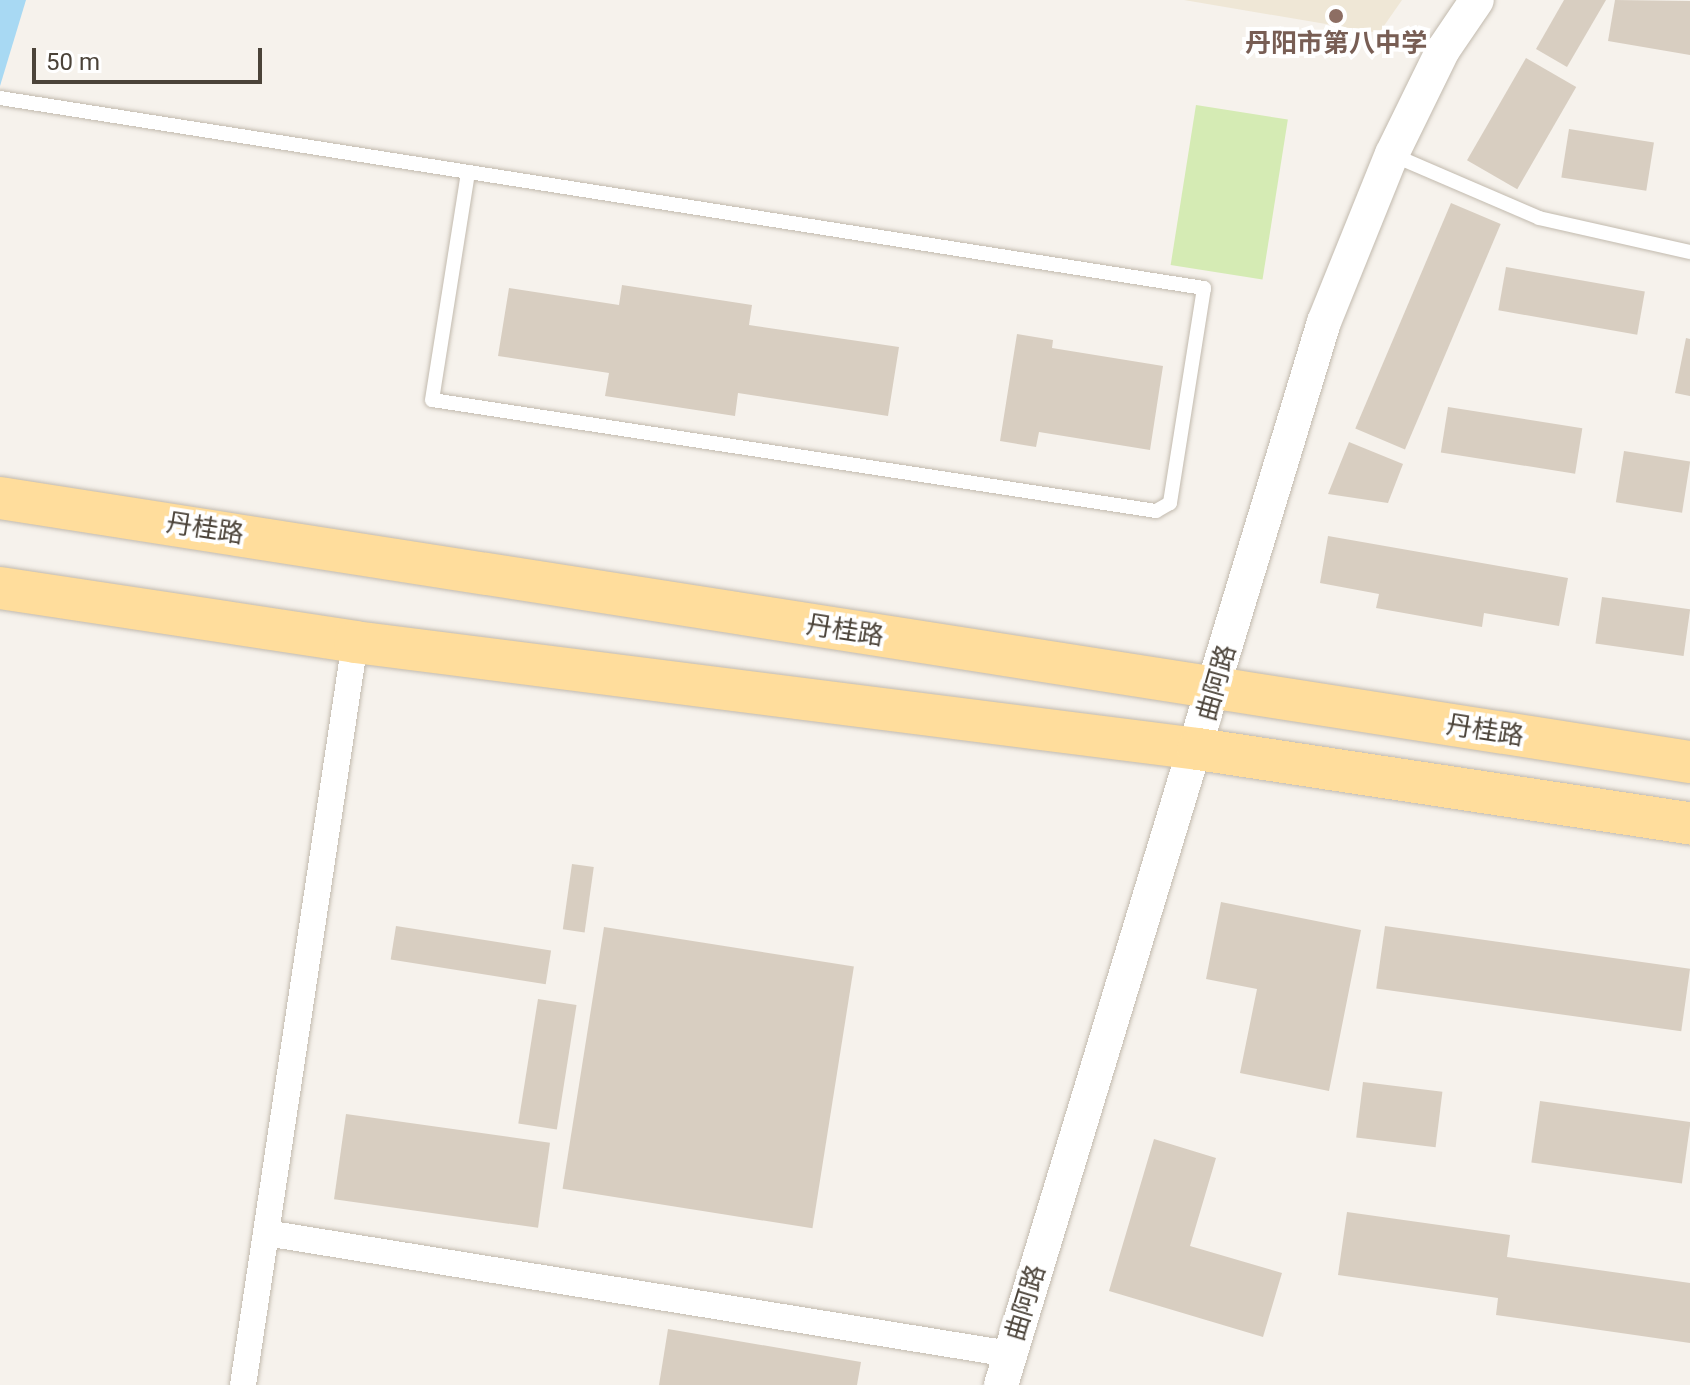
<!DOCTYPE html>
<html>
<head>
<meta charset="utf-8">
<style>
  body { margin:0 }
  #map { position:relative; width:1690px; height:1385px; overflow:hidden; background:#f6f2ec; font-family:Roboto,"Noto Sans SC",sans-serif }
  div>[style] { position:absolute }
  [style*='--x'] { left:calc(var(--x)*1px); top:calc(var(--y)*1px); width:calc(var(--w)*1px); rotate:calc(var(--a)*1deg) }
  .education>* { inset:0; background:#efe7d6 }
  .green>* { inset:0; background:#d5ebb4; transform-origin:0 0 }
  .water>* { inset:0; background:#a8d9f3 }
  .building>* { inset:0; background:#d8cec1; transform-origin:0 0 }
  .roads { filter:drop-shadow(0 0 2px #c2baae) drop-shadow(0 0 2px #c2baae) }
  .service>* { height:14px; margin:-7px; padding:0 7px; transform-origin:7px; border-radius:7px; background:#fff }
  .minor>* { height:26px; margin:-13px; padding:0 13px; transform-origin:13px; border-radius:13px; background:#fff }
  .tertiary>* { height:34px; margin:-17px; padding:0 17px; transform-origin:17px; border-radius:17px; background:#fff }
  .primary>* { height:42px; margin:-21px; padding:0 21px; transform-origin:21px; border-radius:21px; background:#ffdd9c }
  .dots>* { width:22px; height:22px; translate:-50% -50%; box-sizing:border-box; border:4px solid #fff; border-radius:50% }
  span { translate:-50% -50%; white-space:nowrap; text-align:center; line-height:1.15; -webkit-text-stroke:8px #fff; paint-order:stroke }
  .education-label { font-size:26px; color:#785e54; font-weight:700 }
  .street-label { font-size:26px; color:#4b4339 }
  .scale { position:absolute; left:32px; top:48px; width:230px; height:36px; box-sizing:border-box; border:4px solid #4b4339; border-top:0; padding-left:10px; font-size:24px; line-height:28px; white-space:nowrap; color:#4b4339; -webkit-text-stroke:6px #fff; paint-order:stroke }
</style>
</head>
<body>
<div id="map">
  <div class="education">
    <div style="clip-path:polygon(1184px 0,1402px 0,1379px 33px)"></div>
  </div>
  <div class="green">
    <div style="left:1196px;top:105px;width:93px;height:162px;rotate:9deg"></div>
  </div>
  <div class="water">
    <div style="clip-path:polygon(0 0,26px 0,0 86px)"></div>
  </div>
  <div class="building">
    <div style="clip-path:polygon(1564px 0,1606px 0,1567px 67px,1536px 49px)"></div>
    <div style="clip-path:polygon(1615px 0,1690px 1px,1690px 55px,1608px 41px)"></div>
    <div style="left:1526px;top:58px;width:58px;height:118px;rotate:30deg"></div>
    <div style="left:1569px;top:129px;width:86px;height:49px;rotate:9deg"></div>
    <div style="left:1451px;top:203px;width:54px;height:245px;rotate:23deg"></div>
    <div style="left:1506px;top:267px;width:141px;height:44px;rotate:10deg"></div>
    <div style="clip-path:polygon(622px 285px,752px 305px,749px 325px,899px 347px,888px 416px,738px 393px,735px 416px,605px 396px,609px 373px,498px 356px,509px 288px,619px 305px)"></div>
    <div style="clip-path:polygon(1017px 334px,1053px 340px,1052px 348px,1163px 366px,1150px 450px,1039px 432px,1036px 447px,1000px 441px)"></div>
    <div style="clip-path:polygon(1686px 338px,1690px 339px,1690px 396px,1675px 393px)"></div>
    <div style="left:1448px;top:407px;width:136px;height:46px;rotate:9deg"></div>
    <div style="clip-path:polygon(1349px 442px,1403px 464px,1388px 503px,1328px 494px)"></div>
    <div style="left:1624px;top:451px;width:67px;height:52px;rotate:9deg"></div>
    <div style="clip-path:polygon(1328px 536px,1568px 578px,1559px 626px,1484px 613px,1482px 627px,1376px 608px,1379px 594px,1320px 583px)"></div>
    <div style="left:1602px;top:597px;width:89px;height:47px;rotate:8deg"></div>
    <div style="left:572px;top:864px;width:22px;height:66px;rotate:8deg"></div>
    <div style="clip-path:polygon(1221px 902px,1361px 930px,1329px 1091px,1240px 1073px,1257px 989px,1206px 979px)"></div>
    <div style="left:396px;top:926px;width:157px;height:34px;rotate:9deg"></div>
    <div style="left:1385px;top:926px;width:308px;height:63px;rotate:8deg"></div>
    <div style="left:604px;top:927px;width:253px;height:265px;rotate:9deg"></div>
    <div style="left:538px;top:999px;width:39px;height:126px;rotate:9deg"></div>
    <div style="left:1363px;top:1082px;width:80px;height:56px;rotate:7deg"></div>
    <div style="left:1540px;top:1101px;width:152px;height:62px;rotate:8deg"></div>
    <div style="left:346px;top:1114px;width:206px;height:86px;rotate:8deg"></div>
    <div style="clip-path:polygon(1154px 1139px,1216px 1158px,1190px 1246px,1282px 1273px,1263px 1337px,1109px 1291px)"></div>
    <div style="clip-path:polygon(1347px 1212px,1510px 1235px,1507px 1257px,1690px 1283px,1690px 1343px,1496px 1315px,1498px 1298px,1338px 1275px)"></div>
    <div style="clip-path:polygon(668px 1329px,861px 1362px,857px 1385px,659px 1385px)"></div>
  </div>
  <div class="roads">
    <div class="service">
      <div style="--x:0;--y:98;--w:1219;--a:8.97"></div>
      <div style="--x:1204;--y:288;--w:218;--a:99"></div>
      <div style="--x:1170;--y:503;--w:16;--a:150"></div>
      <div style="--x:1156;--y:511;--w:732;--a:-171.28"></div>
      <div style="--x:432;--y:400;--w:230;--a:-81"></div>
      <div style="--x:1393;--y:155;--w:159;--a:23.3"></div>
      <div style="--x:1539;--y:218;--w:155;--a:12.7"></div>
    </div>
    <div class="minor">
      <div style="--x:266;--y:1233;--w:754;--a:9.24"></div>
      <div style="--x:243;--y:1385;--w:751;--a:-81.43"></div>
    </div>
    <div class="tertiary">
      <div style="--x:1001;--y:1385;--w:1111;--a:-73.1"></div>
      <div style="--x:1324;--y:322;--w:181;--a:-68"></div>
      <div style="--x:1392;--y:154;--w:116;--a:-63.9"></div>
      <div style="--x:1443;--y:50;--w:60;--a:-55.8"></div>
    </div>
    <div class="primary">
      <div style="--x:0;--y:498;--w:1710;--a:8.88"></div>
      <div style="--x:0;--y:588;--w:359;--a:8.6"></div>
      <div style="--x:355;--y:642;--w:850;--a:7.23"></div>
      <div style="--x:1198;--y:749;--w:498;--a:8.6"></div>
    </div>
  </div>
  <div class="dots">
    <div style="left:1336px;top:16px;background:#8d6e63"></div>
  </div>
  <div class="education-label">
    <span style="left:1336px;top:44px">丹阳市第八中学</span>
  </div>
  <div class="street-label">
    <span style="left:205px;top:529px;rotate:9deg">丹桂路</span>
    <span style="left:845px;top:631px;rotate:9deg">丹桂路</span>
    <span style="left:1217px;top:683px;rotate:-74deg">曲阿路</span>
    <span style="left:1485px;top:731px;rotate:9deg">丹桂路</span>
    <span style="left:1026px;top:1303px;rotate:-73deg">曲阿路</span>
  </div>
  <div class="scale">50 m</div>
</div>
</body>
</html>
